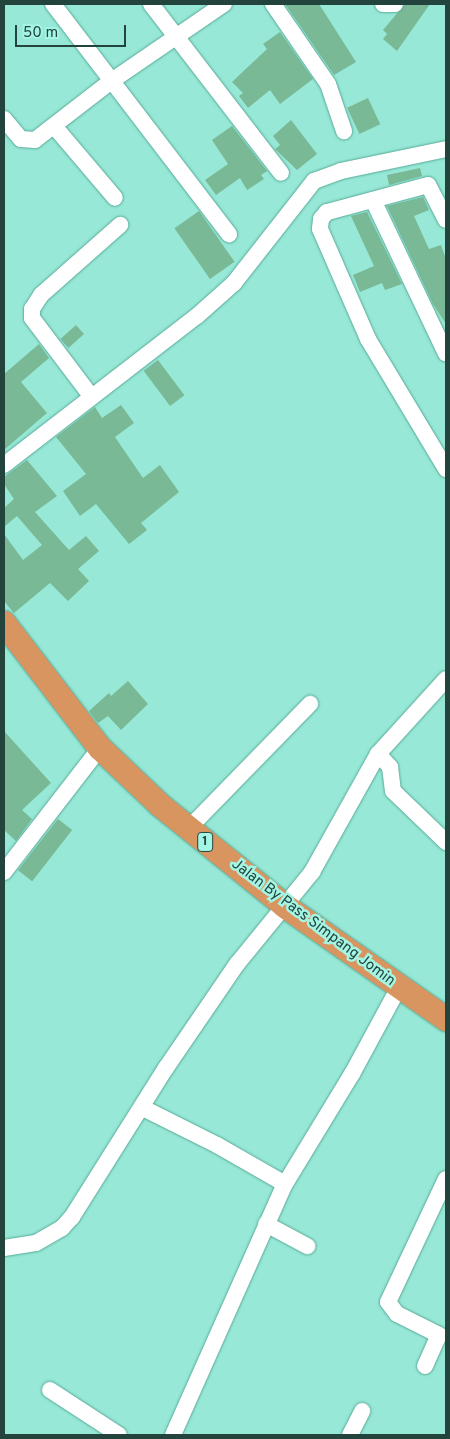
<!DOCTYPE html>
<html>
<head>
<meta charset="utf-8">
<style>
  body { margin:0 }
  #map { position:relative; width:450px; height:1439px; overflow:hidden; background:#97e8d6; font-family:Overpass,sans-serif }
  div>[style] { position:absolute }
  [style*='--x'] { left:calc(var(--x)*1px); top:calc(var(--y)*1px); width:calc(var(--w)*1px); rotate:calc(var(--a)*1deg) }
  .building>* { inset:0; background:#79b996; transform-origin:0 0 }
  .roads { filter:drop-shadow(0 0 1px #58a999) drop-shadow(0 0 1px #58a999) }
  .minor>* { height:16px; margin:-8px; padding:0 8px; transform-origin:8px; border-radius:8px; background:#fff }
  .highway>* { height:24px; margin:-12px; padding:0 12px; transform-origin:12px; border-radius:12px; background:#d9955f }
  span { translate:-50% -50%; white-space:nowrap; text-align:center; line-height:1.15; -webkit-text-stroke:5px #a4f5e4; paint-order:stroke }
  .shield-label span { padding:1px 4px; background:#a4f5e4; border:1px solid; border-radius:4px; -webkit-text-stroke-width:0 }
  .shield-label { font-size:14px; color:#22443d; font-weight:700 }
  .street-label { font-size:15px; color:#22443d }
  .frame { position:absolute; inset:0; border:5px solid #22443d; pointer-events:none }
  .scale { position:absolute; left:15px; top:25px; width:111px; height:22px; box-sizing:border-box; border:2px solid #22443d; border-top:0; padding-left:6px; font-size:15px; line-height:18px; white-space:nowrap; color:#22443d; -webkit-text-stroke:4px #a4f5e4; paint-order:stroke }
</style>
</head>
<body>
<div id="map">
  <div class="building">
    <div style="clip-path:polygon(285px 4px,319px 4px,356px 62px,334px 75px)"></div>
    <div style="clip-path:polygon(405px 4px,430px 4px,397px 51px,383px 39px,387px 34px,383px 30px)"></div>
    <div style="clip-path:polygon(280px 32px,313px 79px,280px 104px,270px 90px,248px 108px,239px 96px,243px 93px,232px 82px,267px 49px,263px 44px)"></div>
    <div style="left:368px;top:98px;width:29px;height:23px;rotate:65deg"></div>
    <div style="clip-path:polygon(291px 120px,317px 154px,297px 170px,275px 149px,280px 145px,273px 136px)"></div>
    <div style="clip-path:polygon(232px 126px,267px 171px,261px 175px,264px 179px,247px 190px,240px 178px,216px 195px,205px 180px,228px 164px,212px 140px)"></div>
    <div style="clip-path:polygon(420px 168px,422px 176px,389px 185px,387px 175px)"></div>
    <div style="clip-path:polygon(423px 197px,429px 210px,414px 216px,429px 249px,441px 245px,446px 259px,446px 324px,433px 304px,387px 206px)"></div>
    <div style="left:199px;top:211px;width:62px;height:30px;rotate:55deg"></div>
    <div style="clip-path:polygon(367px 212px,402px 284px,385px 290px,382px 283px,360px 292px,353px 275px,374px 266px,351px 216px)"></div>
    <div style="left:76px;top:325px;width:12px;height:21px;rotate:48deg"></div>
    <div style="clip-path:polygon(39px 344px,49px 358px,21px 382px,47px 413px,4px 450px,4px 374px)"></div>
    <div style="left:158px;top:360px;width:44px;height:18px;rotate:53deg"></div>
    <div style="clip-path:polygon(121px 405px,134px 423px,115px 437px,143px 478px,160px 465px,179px 492px,141px 523px,147px 530px,129px 544px,96px 504px,80px 516px,63px 491px,86px 474px,56px 437px,95px 407px,102px 418px)"></div>
    <div style="clip-path:polygon(27px 460px,57px 496px,35px 512px,69px 550px,86px 536px,99px 551px,78px 569px,89px 581px,68px 601px,50px 583px,14px 613px,4px 601px,4px 534px,23px 560px,42px 545px,17px 516px,4px 527px,4px 508px,14px 499px,4px 484px,4px 477px)"></div>
    <div style="clip-path:polygon(128px 681px,148px 704px,121px 730px,108px 716px,98px 723px,89px 711px,109px 693px,111px 696px)"></div>
    <div style="clip-path:polygon(4px 731px,51px 783px,22px 810px,32px 819px,16px 841px,4px 830px)"></div>
    <div style="left:58px;top:819px;width:18px;height:65px;rotate:38deg"></div>
  </div>
  <div class="roads">
    <div class="minor">
      <div style="--x:53;--y:4;--w:290;--a:52.6"></div>
      <div style="--x:151;--y:4;--w:213;--a:52.4"></div>
      <div style="--x:273;--y:4;--w:97;--a:55.5"></div>
      <div style="--x:328;--y:84;--w:50;--a:71.2"></div>
      <div style="--x:383;--y:4;--w:12;--a:0"></div>
      <div style="--x:4;--y:119;--w:26;--a:50"></div>
      <div style="--x:21;--y:139;--w:14;--a:4"></div>
      <div style="--x:35;--y:140;--w:95;--a:-37.7"></div>
      <div style="--x:110;--y:82;--w:138;--a:-34.4"></div>
      <div style="--x:54;--y:126;--w:94;--a:49.7"></div>
      <div style="--x:373;--y:200;--w:170;--a:64.6"></div>
      <div style="--x:446;--y:220;--w:39;--a:-117"></div>
      <div style="--x:428;--y:185;--w:105;--a:165"></div>
      <div style="--x:327;--y:212;--w:9;--a:131"></div>
      <div style="--x:321;--y:219;--w:10;--a:96"></div>
      <div style="--x:320;--y:229;--w:120;--a:66.4"></div>
      <div style="--x:368;--y:339;--w:152;--a:59"></div>
      <div style="--x:91;--y:396;--w:98;--a:-127.1"></div>
      <div style="--x:32;--y:318;--w:9;--a:-90"></div>
      <div style="--x:32;--y:309;--w:17;--a:-57"></div>
      <div style="--x:41;--y:295;--w:106;--a:-41.5"></div>
      <div style="--x:4;--y:465;--w:244;--a:-37.7"></div>
      <div style="--x:197;--y:316;--w:50;--a:-41.7"></div>
      <div style="--x:234;--y:283;--w:130;--a:-51.9"></div>
      <div style="--x:314;--y:181;--w:29;--a:-20"></div>
      <div style="--x:341;--y:171;--w:107;--a:-11.8"></div>
      <div style="--x:378;--y:754;--w:18;--a:47"></div>
      <div style="--x:390;--y:767;--w:24;--a:83"></div>
      <div style="--x:393;--y:791;--w:74;--a:43.9"></div>
      <div style="--x:188;--y:829;--w:175;--a:-45.7"></div>
      <div style="--x:4;--y:872;--w:157;--a:-52.3"></div>
      <div style="--x:143;--y:1108;--w:83;--a:26.6"></div>
      <div style="--x:217;--y:1145;--w:78;--a:29.8"></div>
      <div style="--x:266;--y:1224;--w:47;--a:28.2"></div>
      <div style="--x:4;--y:1248;--w:32;--a:-9"></div>
      <div style="--x:36;--y:1243;--w:30;--a:-30"></div>
      <div style="--x:62;--y:1228;--w:15;--a:-48"></div>
      <div style="--x:72;--y:1217;--w:176;--a:-57.8"></div>
      <div style="--x:166;--y:1068;--w:126;--a:-55.7"></div>
      <div style="--x:237;--y:964;--w:119;--a:-50.8"></div>
      <div style="--x:312;--y:872;--w:135;--a:-60.8"></div>
      <div style="--x:378;--y:754;--w:101;--a:-47.8"></div>
      <div style="--x:425;--y:1366;--w:34;--a:-66"></div>
      <div style="--x:439;--y:1335;--w:47;--a:-153.4"></div>
      <div style="--x:397;--y:1314;--w:15;--a:-127"></div>
      <div style="--x:388;--y:1302;--w:136;--a:-64.8"></div>
      <div style="--x:50;--y:1390;--w:82;--a:33.1"></div>
      <div style="--x:173;--y:1435;--w:275;--a:-66"></div>
      <div style="--x:285;--y:1184;--w:129;--a:-58.7"></div>
      <div style="--x:352;--y:1074;--w:99;--a:-61.6"></div>
      <div style="--x:350;--y:1435;--w:27;--a:-63"></div>
    </div>
    <div class="highway">
      <div style="--x:4;--y:623;--w:158;--a:52.5"></div>
      <div style="--x:100;--y:748;--w:83;--a:43.5"></div>
      <div style="--x:160;--y:805;--w:161;--a:38.9"></div>
      <div style="--x:285;--y:906;--w:197;--a:35.1"></div>
    </div>
  </div>
  <div class="shield-label">
    <span style="left:205px;top:842px">1</span>
  </div>
  <div class="street-label">
    <span style="left:313px;top:923px;rotate:37deg">Jalan By Pass Simpang Jomin</span>
  </div>
  <div class="frame"></div>
  <div class="scale">50 m</div>
</div>
</body>
</html>
